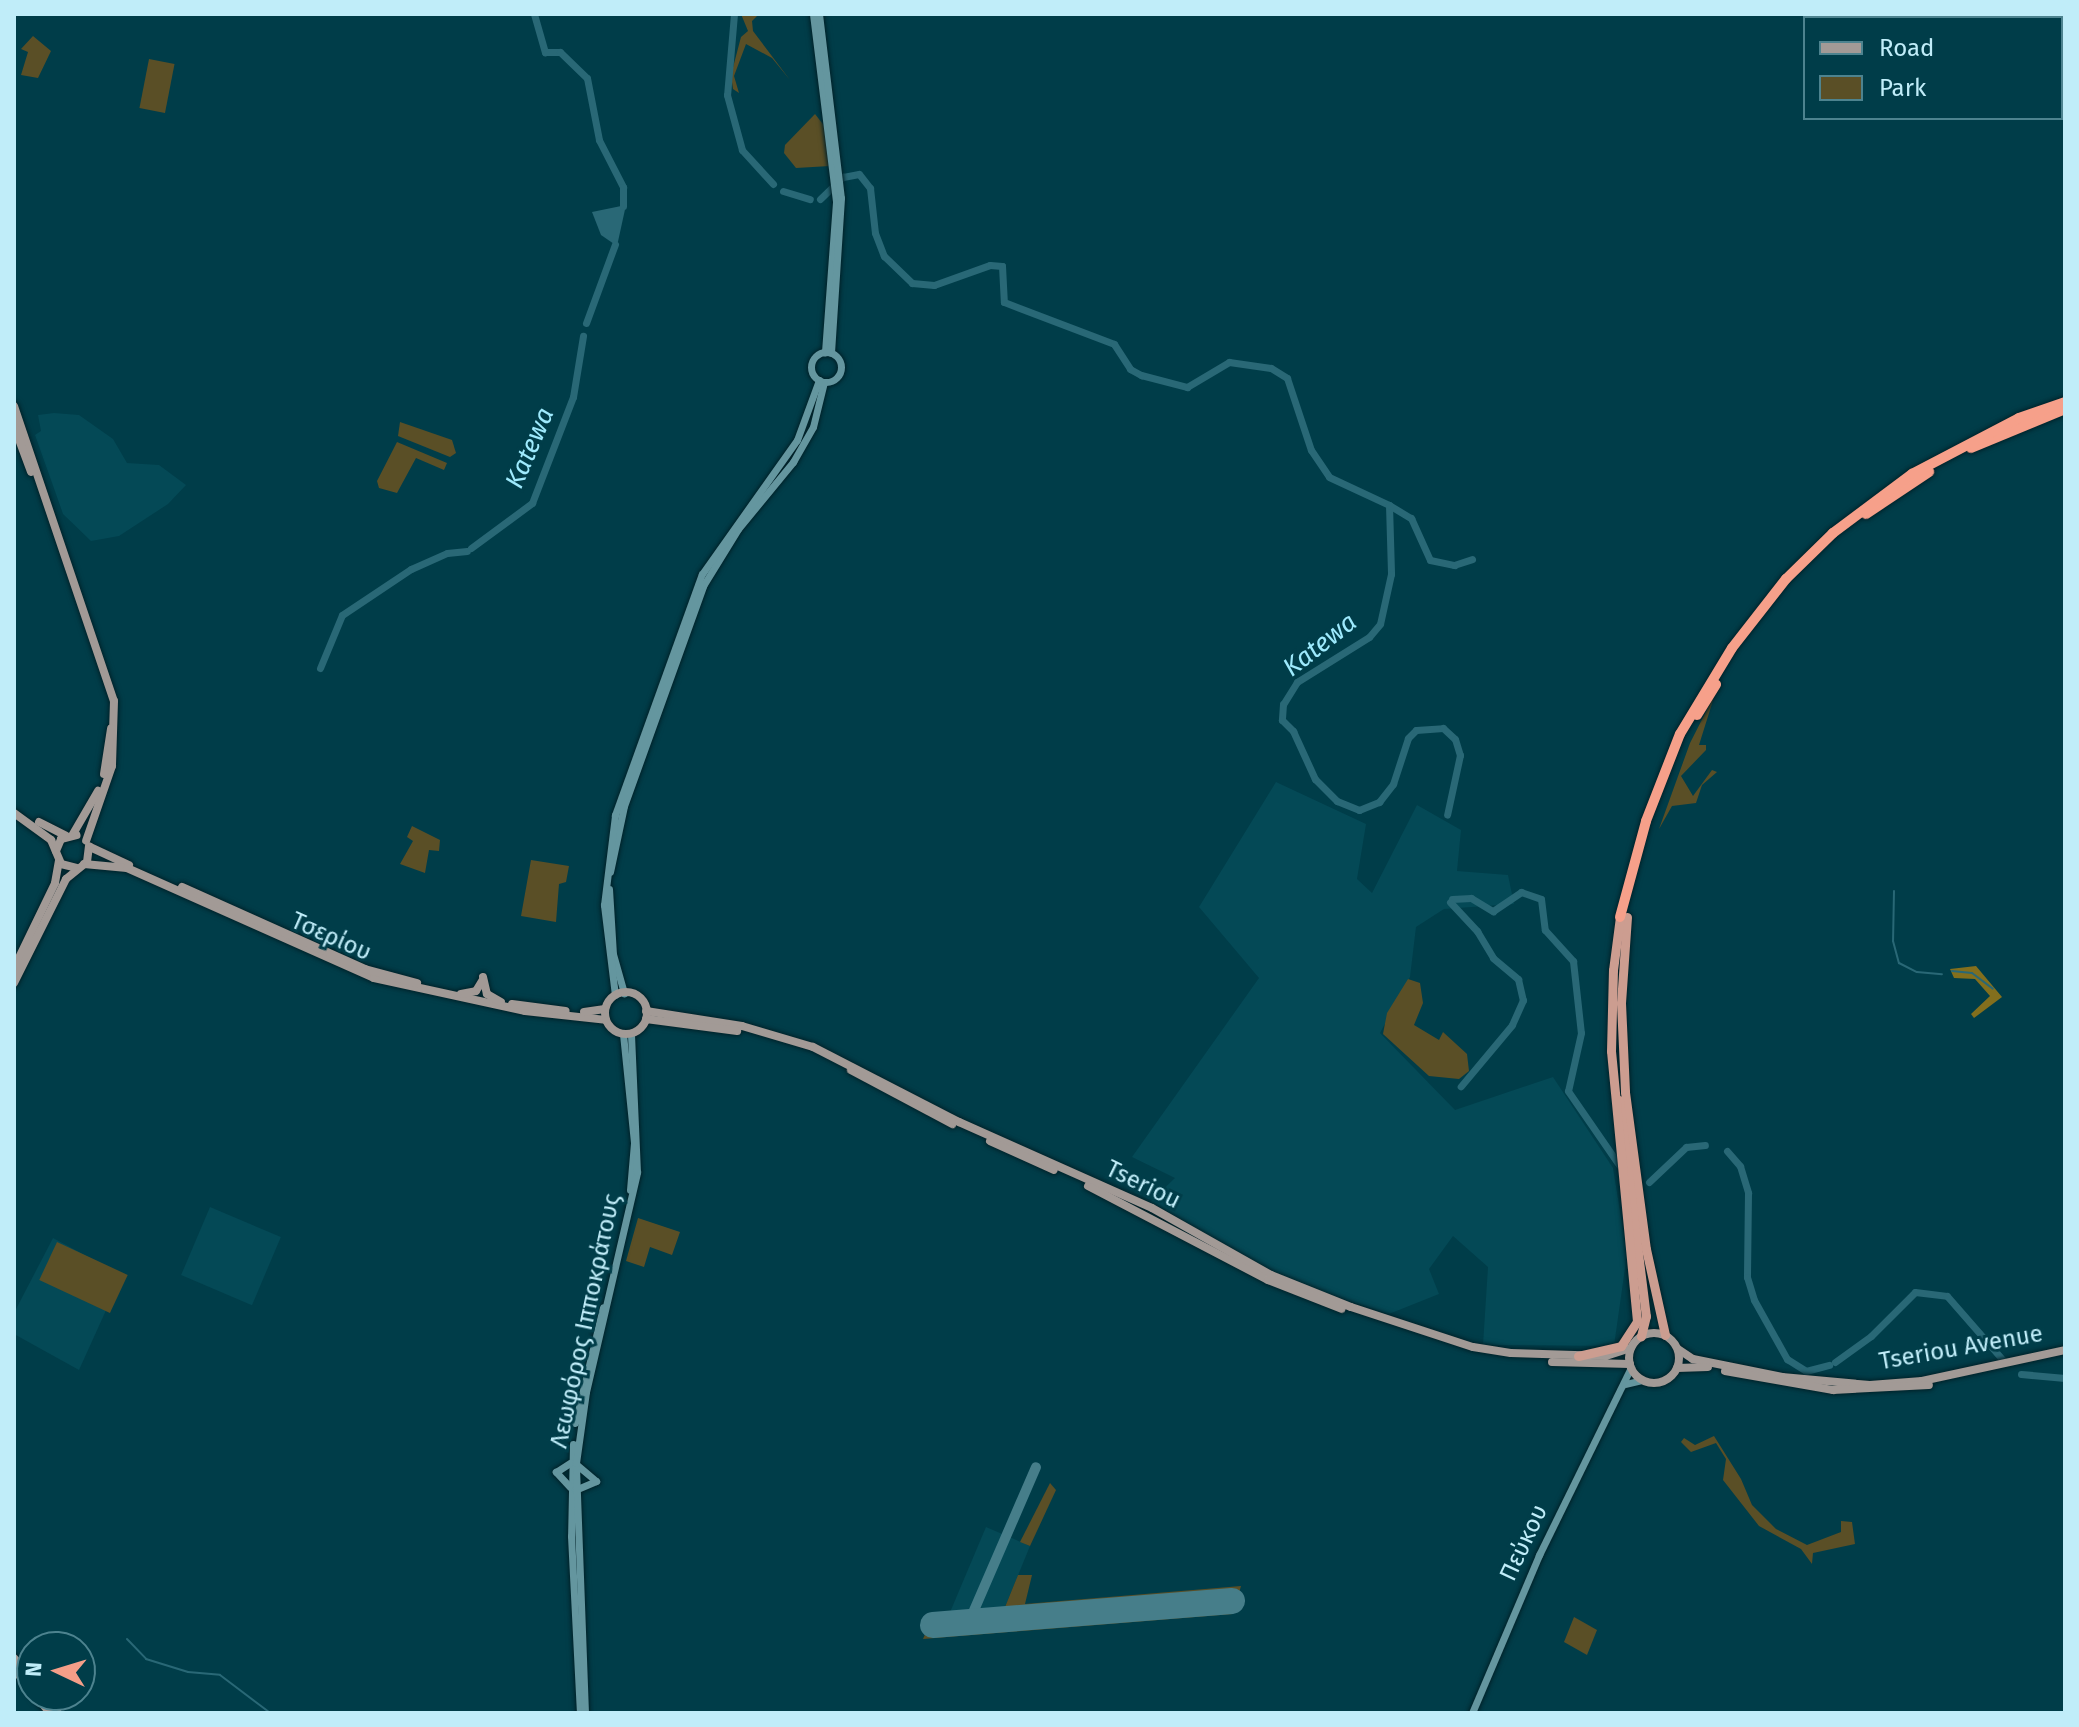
<!DOCTYPE html>
<html>
<head>
<meta charset="utf-8">
<style>
  body { margin:0 }
  #map { position:relative; width:2079px; height:1727px; overflow:hidden; background:#003d49; font-family:"Fira Sans",sans-serif }
  div>[style] { position:absolute }
  [style*='--x'] { left:calc(var(--x)*1px); top:calc(var(--y)*1px); width:calc(var(--w)*1px); rotate:calc(var(--a)*1deg) }
  .built>* { inset:0; background:#044956; transform-origin:0 0 }
  .green>* { inset:0; background:#5a4f26; transform-origin:0 0 }
  .forest>* { inset:0; background:#836f1d }
  .water>* { inset:0; background:#296876 }
  .stream>* { height:2px; margin:-1px; padding:0 1px; transform-origin:1px; border-radius:1px; background:#296876 }
  .river>* { height:7px; margin:-3.5px; padding:0 3.5px; transform-origin:3.5px; border-radius:3.5px; background:#296876 }
  .taxiway>* { height:10px; margin:-5px; padding:0 5px; transform-origin:5px; border-radius:5px; background:#467e8a }
  .runway>* { height:26px; margin:-13px; padding:0 13px; transform-origin:13px; border-radius:13px; background:#467e8a }
  .roads { filter:drop-shadow(0 0 2px #012229) drop-shadow(0 0 2px #012229) }
  .secondary>* { height:7px; margin:-3.5px; padding:0 3.5px; transform-origin:3.5px; border-radius:3.5px; background:#64969f }
  .secondary>.ring { margin:-3.5px; padding:0; box-sizing:content-box; background:none; border:7px solid #64969f; border-radius:50% }
  .primary>* { height:8px; margin:-4px; padding:0 4px; transform-origin:4px; border-radius:4px; background:#a29a96 }
  .primary>.ring { margin:-4px; padding:0; box-sizing:content-box; background:none; border:8px solid #a29a96; border-radius:50% }
  .trunk>* { height:9px; margin:-4.5px; padding:0 4.5px; transform-origin:4.5px; border-radius:4.5px; background:#cc9d90 }
  .motorway>* { height:10px; margin:-5px; padding:0 5px; transform-origin:5px; border-radius:5px; background:#f6a08a }
  span { translate:-50% -50%; white-space:nowrap; text-align:center; line-height:1.15; -webkit-text-stroke:6px #003d49; paint-order:stroke }
  .street-label { font-size:24px; color:#c0edf9 }
  .water-label { font-size:26px; color:#9eeafd; font-style:italic }
  .frame { position:absolute; inset:0; border:16px solid #c0edf9; pointer-events:none }
  .legend { position:absolute; left:1803px; top:16px; width:260px; height:104px; box-sizing:border-box; background:#003d49; border:2px solid #4d838f; margin:0; padding:10px 14px; list-style:none; font-size:24px; color:#c0edf9 }
  .legend li { display:flex; align-items:center; gap:16px; height:40px }
  .legend b { width:40px; border:2px solid #4d838f }
  .north { position:absolute; left:16px; top:1631px; width:80px; height:80px; box-sizing:border-box; background:#003d49; border:2px solid #4d838f; border-radius:50%; rotate:274deg; font-size:22px; font-weight:700; line-height:32px; text-align:center; color:#c0edf9 }
  .north::after { content:''; display:block; margin:auto; width:28px; height:36px; background:#f49e88; clip-path:polygon(50% 0,100% 100%,50% 72%,0 100%) }
</style>
</head>
<body>
<div id="map">
  <div class="built">
    <div style="clip-path:polygon(54px 413px,79px 415px,113px 439px,127px 463px,159px 465px,186px 485px,168px 504px,119px 536px,91px 541px,63px 514px,35px 435px,41px 431px,38px 415px)"></div>
    <div style="clip-path:polygon(1276px 782px,1366px 824px,1357px 879px,1372px 893px,1417px 805px,1461px 830px,1457px 871px,1508px 875px,1514px 904px,1444px 909px,1416px 927px,1410px 977px,1380px 1033px,1455px 1110px,1553px 1077px,1613px 1168px,1627px 1254px,1614px 1346px,1483px 1345px,1488px 1267px,1453px 1236px,1429px 1269px,1439px 1294px,1389px 1314px,1291px 1282px,1150px 1202px,1175px 1178px,1132px 1157px,1259px 978px,1199px 907px)"></div>
    <div style="left:210px;top:1207px;width:77px;height:74px;rotate:23deg"></div>
    <div style="clip-path:polygon(53px 1238px,122px 1275px,79px 1370px,14px 1334px,14px 1313px)"></div>
    <div style="clip-path:polygon(986px 1527px,1030px 1546px,1003px 1612px,948px 1617px)"></div>
  </div>
  <div class="green">
    <div style="clip-path:polygon(741px 14px,759px 14px,752px 21px,753px 31px,790px 80px,772px 58px,746px 44px,734px 76px,739px 93px,733px 89px,731px 75px,741px 37px,748px 31px)"></div>
    <div style="clip-path:polygon(33px 36px,51px 51px,38px 78px,21px 75px,28px 52px,21px 49px)"></div>
    <div style="left:149px;top:59px;width:26px;height:50px;rotate:11deg"></div>
    <div style="clip-path:polygon(815px 114px,826px 128px,830px 166px,796px 168px,784px 153px,785px 145px)"></div>
    <div style="clip-path:polygon(400px 422px,452px 440px,456px 453px,450px 457px,398px 436px)"></div>
    <div style="clip-path:polygon(397px 442px,447px 463px,444px 470px,416px 458px,397px 493px,379px 488px,377px 481px)"></div>
    <div style="clip-path:polygon(1715px 694px,1699px 745px,1706px 745px,1706px 750px,1681px 776px,1693px 796px,1712px 770px,1717px 772px,1702px 785px,1696px 803px,1672px 806px,1659px 829px,1690px 743px)"></div>
    <div style="clip-path:polygon(412px 826px,440px 840px,439px 851px,429px 850px,425px 873px,400px 864px,413px 841px,407px 837px)"></div>
    <div style="clip-path:polygon(531px 860px,569px 866px,566px 882px,559px 884px,556px 922px,521px 916px)"></div>
    <div style="clip-path:polygon(1408px 979px,1420px 983px,1423px 1003px,1414px 1025px,1439px 1040px,1443px 1032px,1467px 1054px,1469px 1071px,1459px 1079px,1429px 1076px,1383px 1034px,1387px 1013px)"></div>
    <div style="clip-path:polygon(638px 1218px,680px 1232px,672px 1255px,650px 1247px,644px 1267px,626px 1261px)"></div>
    <div style="left:57px;top:1242px;width:78px;height:42px;rotate:25deg"></div>
    <div style="clip-path:polygon(1714px 1436px,1741px 1479px,1752px 1505px,1776px 1529px,1807px 1545px,1841px 1532px,1841px 1521px,1852px 1522px,1855px 1544px,1813px 1553px,1812px 1564px,1801px 1549px,1759px 1526px,1723px 1480px,1726px 1459px,1716px 1443px,1691px 1452px,1681px 1442px,1684px 1438px,1695px 1445px)"></div>
    <div style="clip-path:polygon(1050px 1483px,1056px 1490px,1030px 1546px,1020px 1542px)"></div>
    <div style="clip-path:polygon(1018px 1575px,1032px 1575px,1025px 1604px,1241px 1586px,1233px 1614px,923px 1639px,926px 1632px,1233px 1607px,1237px 1594px,1003px 1612px)"></div>
    <div style="clip-path:polygon(1574px 1617px,1597px 1630px,1587px 1655px,1564px 1642px)"></div>
  </div>
  <div class="forest">
    <div style="clip-path:polygon(1976px 966px,2002px 997px,1974px 1018px,1971px 1014px,1990px 996px,1975px 979px,1954px 978px,1950px 969px)"></div>
  </div>
  <div class="water">
    <div style="clip-path:polygon(626px 205px,617px 246px,601px 235px,592px 212px)"></div>
  </div>
  <div class="stream">
    <div style="--x:1894;--y:891;--w:50;--a:91.1"></div>
    <div style="--x:1893;--y:941;--w:23;--a:75"></div>
    <div style="--x:1899;--y:963;--w:20;--a:27"></div>
    <div style="--x:1917;--y:972;--w:25;--a:5"></div>
    <div style="--x:1952;--y:971;--w:20;--a:6"></div>
    <div style="--x:1972;--y:973;--w:26;--a:37"></div>
    <div style="--x:127;--y:1639;--w:28;--a:46"></div>
    <div style="--x:146;--y:1659;--w:44;--a:17.2"></div>
    <div style="--x:188;--y:1672;--w:32;--a:5"></div>
    <div style="--x:220;--y:1675;--w:61;--a:37.1"></div>
  </div>
  <div class="river">
    <div style="--x:534;--y:14;--w:40;--a:74"></div>
    <div style="--x:545;--y:52;--w:15;--a:0"></div>
    <div style="--x:560;--y:52;--w:37;--a:44"></div>
    <div style="--x:587;--y:78;--w:63;--a:79"></div>
    <div style="--x:599;--y:140;--w:53;--a:62.9"></div>
    <div style="--x:623;--y:187;--w:19;--a:90"></div>
    <div style="--x:734;--y:14;--w:81;--a:94.9"></div>
    <div style="--x:727;--y:95;--w:57;--a:74.7"></div>
    <div style="--x:742;--y:150;--w:46;--a:47.6"></div>
    <div style="--x:783;--y:191;--w:28;--a:17"></div>
    <div style="--x:820;--y:199;--w:32;--a:-44"></div>
    <div style="--x:843;--y:177;--w:16;--a:-11"></div>
    <div style="--x:859;--y:174;--w:18;--a:52"></div>
    <div style="--x:870;--y:188;--w:45;--a:83.7"></div>
    <div style="--x:875;--y:233;--w:25;--a:69"></div>
    <div style="--x:884;--y:256;--w:39;--a:44"></div>
    <div style="--x:912;--y:283;--w:22;--a:5"></div>
    <div style="--x:934;--y:285;--w:59;--a:-19.7"></div>
    <div style="--x:990;--y:265;--w:12;--a:5"></div>
    <div style="--x:1002;--y:266;--w:36;--a:87"></div>
    <div style="--x:1004;--y:302;--w:118;--a:20.9"></div>
    <div style="--x:1114;--y:344;--w:30;--a:57"></div>
    <div style="--x:1130;--y:369;--w:13;--a:29"></div>
    <div style="--x:1141;--y:375;--w:48;--a:14.6"></div>
    <div style="--x:1187;--y:387;--w:49;--a:-30.8"></div>
    <div style="--x:1229;--y:362;--w:42;--a:8.1"></div>
    <div style="--x:1271;--y:368;--w:19;--a:32"></div>
    <div style="--x:1287;--y:378;--w:76;--a:71.6"></div>
    <div style="--x:1311;--y:450;--w:32;--a:56"></div>
    <div style="--x:1329;--y:477;--w:66;--a:25"></div>
    <div style="--x:1389;--y:505;--w:69;--a:88.3"></div>
    <div style="--x:1391;--y:574;--w:51;--a:102.4"></div>
    <div style="--x:1380;--y:624;--w:17;--a:130"></div>
    <div style="--x:1369;--y:637;--w:85;--a:148"></div>
    <div style="--x:1297;--y:682;--w:26;--a:122"></div>
    <div style="--x:1283;--y:704;--w:16;--a:94"></div>
    <div style="--x:1282;--y:720;--w:16;--a:45"></div>
    <div style="--x:1293;--y:731;--w:53;--a:65.4"></div>
    <div style="--x:1315;--y:779;--w:31;--a:45"></div>
    <div style="--x:1337;--y:801;--w:24;--a:22"></div>
    <div style="--x:1359;--y:810;--w:22;--a:-22"></div>
    <div style="--x:1379;--y:802;--w:23;--a:-52"></div>
    <div style="--x:1393;--y:784;--w:48;--a:-71.9"></div>
    <div style="--x:1408;--y:738;--w:11;--a:-45"></div>
    <div style="--x:1416;--y:730;--w:27;--a:-4"></div>
    <div style="--x:1443;--y:728;--w:16;--a:43"></div>
    <div style="--x:1455;--y:739;--w:17;--a:73"></div>
    <div style="--x:1460;--y:755;--w:61;--a:102.2"></div>
    <div style="--x:586;--y:323;--w:84;--a:-69.8"></div>
    <div style="--x:1389;--y:505;--w:26;--a:31"></div>
    <div style="--x:1411;--y:518;--w:46;--a:65.7"></div>
    <div style="--x:1430;--y:560;--w:25;--a:12"></div>
    <div style="--x:1454;--y:565;--w:19;--a:-18"></div>
    <div style="--x:471;--y:548;--w:76;--a:-36.4"></div>
    <div style="--x:532;--y:503;--w:114;--a:-68.9"></div>
    <div style="--x:573;--y:397;--w:62;--a:-80.7"></div>
    <div style="--x:320;--y:668;--w:57;--a:-67.5"></div>
    <div style="--x:342;--y:615;--w:83;--a:-33.7"></div>
    <div style="--x:411;--y:569;--w:39;--a:-24"></div>
    <div style="--x:447;--y:553;--w:20;--a:-6"></div>
    <div style="--x:1452;--y:899;--w:19;--a:-3"></div>
    <div style="--x:1471;--y:898;--w:26;--a:31"></div>
    <div style="--x:1493;--y:911;--w:34;--a:-34"></div>
    <div style="--x:1521;--y:892;--w:21;--a:19"></div>
    <div style="--x:1541;--y:899;--w:31;--a:83"></div>
    <div style="--x:1545;--y:930;--w:42;--a:47.9"></div>
    <div style="--x:1573;--y:961;--w:72;--a:83.7"></div>
    <div style="--x:1581;--y:1033;--w:59;--a:102.6"></div>
    <div style="--x:1568;--y:1091;--w:90;--a:55.4"></div>
    <div style="--x:1450;--y:902;--w:40;--a:47"></div>
    <div style="--x:1477;--y:931;--w:31;--a:59"></div>
    <div style="--x:1493;--y:958;--w:33;--a:40"></div>
    <div style="--x:1518;--y:979;--w:22;--a:77"></div>
    <div style="--x:1523;--y:1000;--w:27;--a:114"></div>
    <div style="--x:1512;--y:1025;--w:80;--a:129.9"></div>
    <div style="--x:1727;--y:1151;--w:20;--a:49"></div>
    <div style="--x:1740;--y:1166;--w:28;--a:73"></div>
    <div style="--x:1748;--y:1193;--w:84;--a:90.7"></div>
    <div style="--x:1747;--y:1277;--w:24;--a:73"></div>
    <div style="--x:1754;--y:1300;--w:68;--a:60.8"></div>
    <div style="--x:1787;--y:1359;--w:22;--a:32"></div>
    <div style="--x:1806;--y:1371;--w:24;--a:-15"></div>
    <div style="--x:1649;--y:1182;--w:51;--a:-43.4"></div>
    <div style="--x:1686;--y:1147;--w:19;--a:-6"></div>
    <div style="--x:1835;--y:1362;--w:44;--a:-35.8"></div>
    <div style="--x:1871;--y:1336;--w:62;--a:-45"></div>
    <div style="--x:1915;--y:1292;--w:32;--a:7"></div>
    <div style="--x:1947;--y:1296;--w:84;--a:48.9"></div>
    <div style="--x:2021;--y:1374;--w:44;--a:5.2"></div>
  </div>
  <div class="taxiway">
    <div style="--x:972;--y:1615;--w:161;--a:-66.6"></div>
    <div style="--x:960;--y:1623;--w:14;--a:-34"></div>
    <div style="--x:972;--y:1615;--w:11;--a:34"></div>
  </div>
  <div class="runway">
    <div style="--x:933;--y:1625;--w:300;--a:-4.6"></div>
  </div>
  <div class="roads">
    <div class="secondary">
      <div style="--x:813;--y:14;--w:189;--a:83"></div>
      <div style="--x:836;--y:202;--w:151;--a:94.2"></div>
      <div style="--x:819;--y:14;--w:185;--a:83.2"></div>
      <div style="--x:841;--y:198;--w:155;--a:93.7"></div>
      <div class="ring" style="left:811px;top:352px;width:23px;height:23px"></div>
      <div style="--x:610;--y:872;--w:67;--a:-78"></div>
      <div style="--x:624;--y:806;--w:234;--a:-70.2"></div>
      <div style="--x:703;--y:586;--w:67;--a:-58.4"></div>
      <div style="--x:738;--y:529;--w:87;--a:-50.6"></div>
      <div style="--x:793;--y:462;--w:40;--a:-60.3"></div>
      <div style="--x:813;--y:427;--w:46;--a:-76.3"></div>
      <div style="--x:609;--y:889;--w:65;--a:86.5"></div>
      <div style="--x:613;--y:954;--w:41;--a:74.2"></div>
      <div style="--x:615;--y:995;--w:91;--a:-97"></div>
      <div style="--x:604;--y:905;--w:91;--a:-83"></div>
      <div style="--x:615;--y:815;--w:256;--a:-70.2"></div>
      <div style="--x:702;--y:574;--w:164;--a:-54.7"></div>
      <div style="--x:797;--y:440;--w:64;--a:-69.9"></div>
      <div style="--x:623;--y:1034;--w:110;--a:84.2"></div>
      <div style="--x:634;--y:1143;--w:47;--a:94.9"></div>
      <div style="--x:1625;--y:1384;--w:17;--a:-13"></div>
      <div style="--x:575;--y:1423;--w:119;--a:-76.4"></div>
      <div style="--x:573;--y:1444;--w:92;--a:91.2"></div>
      <div style="--x:571;--y:1536;--w:177;--a:87.1"></div>
      <div style="--x:577;--y:1465;--w:25;--a:40"></div>
      <div style="--x:570;--y:1487;--w:21;--a:-133"></div>
      <div style="--x:556;--y:1472;--w:17;--a:-33"></div>
      <div style="--x:575;--y:1490;--w:23;--a:-23"></div>
      <div style="--x:585;--y:1713;--w:250;--a:-92.1"></div>
      <div style="--x:576;--y:1463;--w:72;--a:-82"></div>
      <div style="--x:586;--y:1392;--w:226;--a:-76.9"></div>
      <div style="--x:637;--y:1172;--w:139;--a:-92.5"></div>
      <div style="--x:1472;--y:1713;--w:172;--a:-67"></div>
      <div style="--x:1539;--y:1555;--w:209;--a:-63.9"></div>
    </div>
    <div class="primary">
      <div style="--x:14;--y:406;--w:311;--a:71.3"></div>
      <div style="--x:114;--y:701;--w:65;--a:91.8"></div>
      <div style="--x:112;--y:766;--w:79;--a:109.1"></div>
      <div style="--x:14;--y:426;--w:49;--a:69.7"></div>
      <div style="--x:104;--y:774;--w:46;--a:-81.2"></div>
      <div style="--x:14;--y:813;--w:46;--a:36.1"></div>
      <div style="--x:51;--y:840;--w:26;--a:67"></div>
      <div style="--x:61;--y:864;--w:16;--a:14"></div>
      <div style="--x:39;--y:822;--w:30;--a:27"></div>
      <div style="--x:73;--y:834;--w:50;--a:-59.8"></div>
      <div style="--x:90;--y:847;--w:43;--a:24.8"></div>
      <div style="--x:56;--y:851;--w:13;--a:-67"></div>
      <div style="--x:61;--y:839;--w:16;--a:-14"></div>
      <div style="--x:84;--y:864;--w:43;--a:5.3"></div>
      <div style="--x:127;--y:868;--w:270;--a:24"></div>
      <div style="--x:374;--y:978;--w:155;--a:12.3"></div>
      <div style="--x:525;--y:1011;--w:81;--a:6.3"></div>
      <div style="--x:182;--y:887;--w:201;--a:24.1"></div>
      <div style="--x:365;--y:969;--w:54;--a:15.1"></div>
      <div style="--x:14;--y:968;--w:94;--a:-64.2"></div>
      <div style="--x:55;--y:883;--w:22;--a:-80"></div>
      <div style="--x:483;--y:977;--w:17;--a:77"></div>
      <div style="--x:487;--y:994;--w:16;--a:30"></div>
      <div style="--x:14;--y:983;--w:116;--a:-63.4"></div>
      <div style="--x:66;--y:879;--w:27;--a:-39"></div>
      <div style="--x:87;--y:862;--w:16;--a:-83"></div>
      <div class="ring" style="left:605px;top:992px;width:34px;height:34px"></div>
      <div style="--x:461;--y:994;--w:15;--a:-11"></div>
      <div style="--x:476;--y:991;--w:12;--a:-59"></div>
      <div style="--x:512;--y:1004;--w:54;--a:7.4"></div>
      <div style="--x:646;--y:1011;--w:97;--a:8.9"></div>
      <div style="--x:742;--y:1026;--w:74;--a:16.5"></div>
      <div style="--x:813;--y:1047;--w:164;--a:27.2"></div>
      <div style="--x:959;--y:1122;--w:211;--a:24"></div>
      <div style="--x:1152;--y:1208;--w:137;--a:29.4"></div>
      <div style="--x:1271;--y:1275;--w:86;--a:21.8"></div>
      <div style="--x:1351;--y:1307;--w:128;--a:18.2"></div>
      <div style="--x:1473;--y:1347;--w:38;--a:9"></div>
      <div style="--x:1511;--y:1353;--w:95;--a:1.8"></div>
      <div style="--x:1606;--y:1356;--w:26;--a:-18"></div>
      <div style="--x:584;--y:1012;--w:21;--a:-8"></div>
      <div style="--x:646;--y:1019;--w:92;--a:7.5"></div>
      <div style="--x:851;--y:1070;--w:115;--a:28.1"></div>
      <div style="--x:990;--y:1141;--w:70;--a:24.4"></div>
      <div style="--x:1088;--y:1186;--w:203;--a:27.6"></div>
      <div style="--x:1268;--y:1280;--w:79;--a:21.4"></div>
      <div class="ring" style="left:1629px;top:1333px;width:42px;height:42px"></div>
      <div style="--x:1678;--y:1349;--w:18;--a:34"></div>
      <div style="--x:1693;--y:1359;--w:91;--a:11.4"></div>
      <div style="--x:1782;--y:1377;--w:88;--a:5.2"></div>
      <div style="--x:1870;--y:1385;--w:52;--a:-4.4"></div>
      <div style="--x:1922;--y:1381;--w:146;--a:-12.2"></div>
      <div style="--x:1552;--y:1362;--w:78;--a:1.5"></div>
      <div style="--x:1677;--y:1368;--w:31;--a:-2"></div>
      <div style="--x:1725;--y:1371;--w:110;--a:10"></div>
      <div style="--x:1833;--y:1390;--w:96;--a:-3"></div>
      <div style="--x:14;--y:1658;--w:29;--a:52"></div>
      <div style="--x:14;--y:1669;--w:28;--a:51"></div>
      <div style="--x:35;--y:1695;--w:23;--a:50"></div>
      <div style="--x:43;--y:1695;--w:23;--a:50"></div>
    </div>
    <div class="trunk">
      <div style="--x:1627;--y:917;--w:86;--a:94"></div>
      <div style="--x:1621;--y:1003;--w:89;--a:87.4"></div>
      <div style="--x:1625;--y:1092;--w:158;--a:82.4"></div>
      <div style="--x:1646;--y:1249;--w:88;--a:77.5"></div>
      <div style="--x:1619;--y:1100;--w:218;--a:82.9"></div>
      <div style="--x:1646;--y:1316;--w:21;--a:104"></div>
      <div style="--x:1578;--y:1356;--w:44;--a:-13.1"></div>
      <div style="--x:1621;--y:1346;--w:30;--a:-57"></div>
      <div style="--x:1637;--y:1321;--w:271;--a:-95.5"></div>
      <div style="--x:1611;--y:1051;--w:81;--a:-88.6"></div>
      <div style="--x:1613;--y:970;--w:53;--a:-82.5"></div>
    </div>
    <div class="motorway">
      <div style="--x:1971;--y:448;--w:102;--a:-22.5"></div>
      <div style="--x:1866;--y:514;--w:76;--a:-33.7"></div>
      <div style="--x:1697;--y:715;--w:36;--a:-58"></div>
      <div style="--x:1620;--y:917;--w:99;--a:-74.8"></div>
      <div style="--x:1646;--y:821;--w:93;--a:-68.7"></div>
      <div style="--x:1680;--y:734;--w:100;--a:-58.8"></div>
      <div style="--x:1732;--y:648;--w:88;--a:-52"></div>
      <div style="--x:1786;--y:579;--w:66;--a:-44.4"></div>
      <div style="--x:1833;--y:533;--w:99;--a:-36.8"></div>
      <div style="--x:1912;--y:474;--w:121;--a:-27.6"></div>
      <div style="--x:2019;--y:418;--w:49;--a:-19.2"></div>
    </div>
  </div>
  <div class="street-label">
    <span style="left:331px;top:937px;rotate:24deg">Τσερίου</span>
    <span style="left:1143px;top:1185px;rotate:26deg">Tseriou</span>
    <span style="left:586px;top:1321px;rotate:-78deg">Λεωφόρος Ιπποκράτους</span>
    <span style="left:1961px;top:1348px;rotate:-10deg">Tseriou Avenue</span>
    <span style="left:1524px;top:1543px;rotate:-65deg">Πεύκου</span>
  </div>
  <div class="water-label">
    <span style="left:530px;top:448px;rotate:-67deg">Katewa</span>
    <span style="left:1320px;top:645px;rotate:-38deg">Katewa</span>
  </div>
  <div class="frame"></div>
  <ul class="legend">
  <li><b style="height:10px;background:#a29a96"></b>Road</li>
  <li><b style="height:22px;background:#5a4f26"></b>Park</li>
  </ul>
  <div class="north">N</div>
</div>
</body>
</html>
